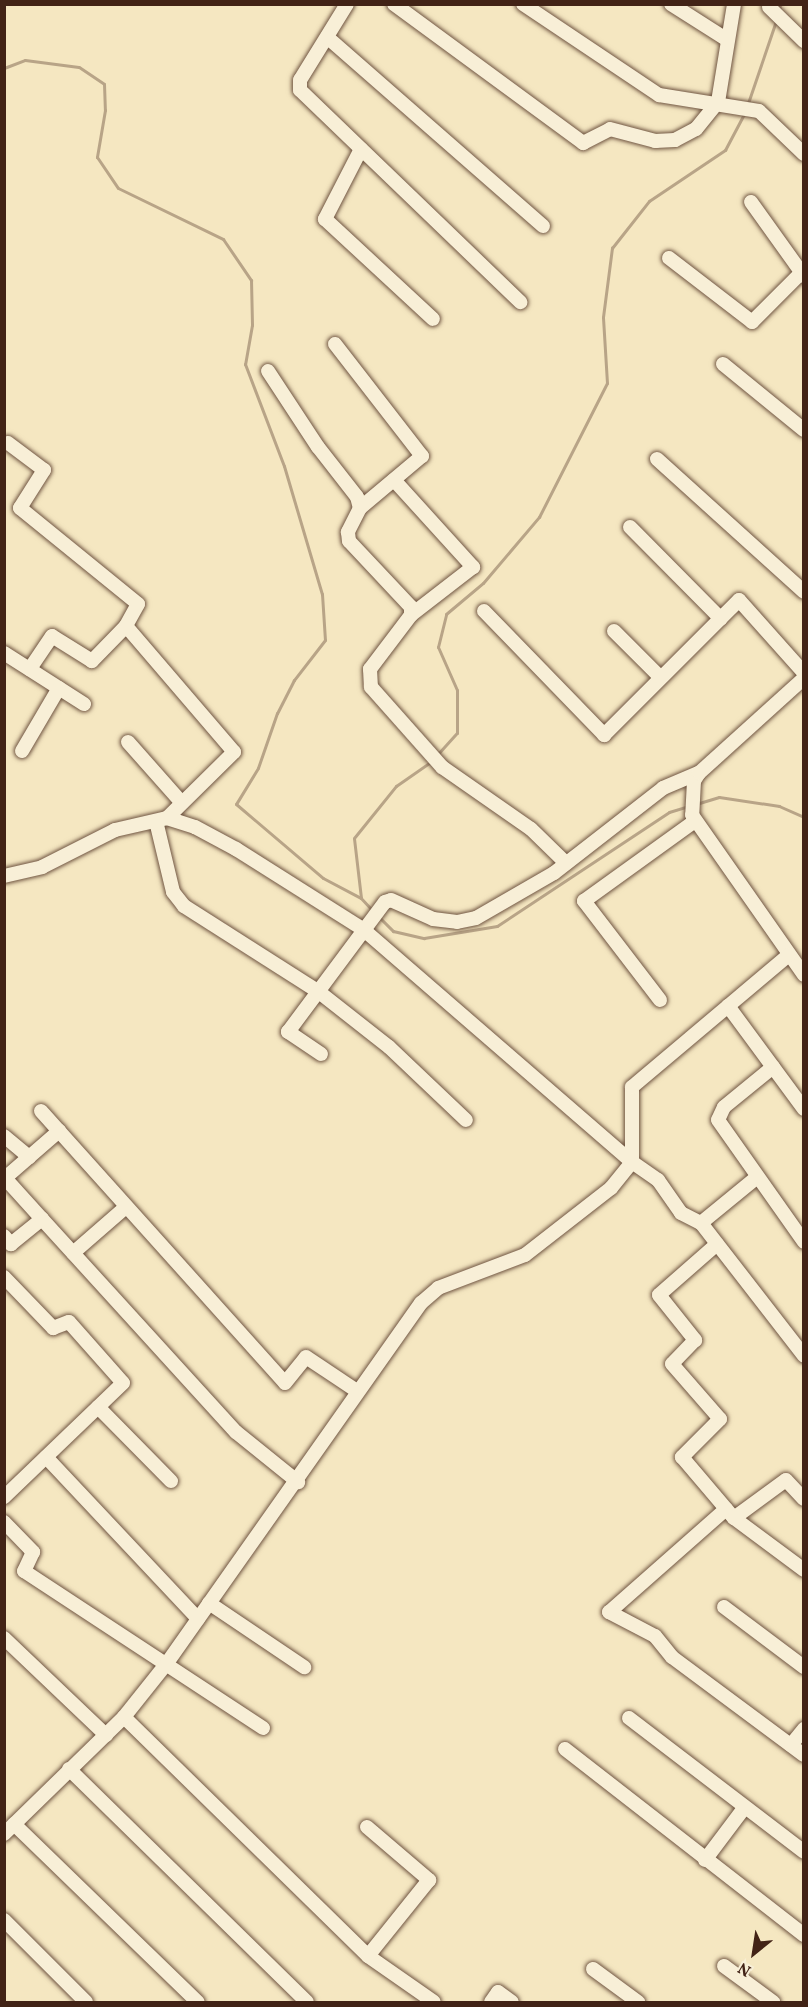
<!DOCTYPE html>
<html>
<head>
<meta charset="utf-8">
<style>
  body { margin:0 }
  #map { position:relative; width:808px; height:2007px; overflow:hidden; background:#f5e7c1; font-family:Vollkorn,serif }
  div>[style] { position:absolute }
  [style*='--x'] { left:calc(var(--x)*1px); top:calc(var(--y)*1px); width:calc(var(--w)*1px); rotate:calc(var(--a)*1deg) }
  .stream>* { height:3px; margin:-1.5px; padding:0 1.5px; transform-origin:1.5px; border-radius:1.5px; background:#b8a487 }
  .roads { filter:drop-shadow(0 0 2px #6f5441) drop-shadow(0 0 2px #6f5441) }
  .minor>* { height:14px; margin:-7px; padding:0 7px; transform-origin:7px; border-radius:7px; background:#f8efd7 }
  span { translate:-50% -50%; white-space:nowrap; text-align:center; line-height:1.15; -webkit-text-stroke:4.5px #f8efd7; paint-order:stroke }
  .frame { position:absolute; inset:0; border:6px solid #422316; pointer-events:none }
  .north { position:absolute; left:724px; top:1923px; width:60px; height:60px; -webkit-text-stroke:4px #f8efd7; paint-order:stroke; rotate:210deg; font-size:16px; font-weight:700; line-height:24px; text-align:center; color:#422316 }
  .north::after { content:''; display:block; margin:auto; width:21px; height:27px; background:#422316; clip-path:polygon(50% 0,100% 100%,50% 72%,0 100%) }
</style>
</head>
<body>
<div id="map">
  <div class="stream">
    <div style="--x:779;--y:12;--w:8;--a:-83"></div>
    <div style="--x:4;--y:68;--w:22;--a:-21"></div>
    <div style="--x:25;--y:60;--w:54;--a:7.4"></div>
    <div style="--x:79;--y:67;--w:30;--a:34"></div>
    <div style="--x:104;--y:84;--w:26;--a:88"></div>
    <div style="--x:105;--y:110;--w:48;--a:99.7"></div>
    <div style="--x:97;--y:157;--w:37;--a:56"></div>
    <div style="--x:118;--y:188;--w:117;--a:25.9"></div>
    <div style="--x:223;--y:239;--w:50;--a:55.7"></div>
    <div style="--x:251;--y:280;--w:45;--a:88.7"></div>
    <div style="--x:252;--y:325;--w:40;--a:100"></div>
    <div style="--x:245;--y:364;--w:109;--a:69.1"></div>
    <div style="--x:284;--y:466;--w:134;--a:73.5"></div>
    <div style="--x:322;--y:594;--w:46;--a:86.3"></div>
    <div style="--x:325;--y:640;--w:51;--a:127.8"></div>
    <div style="--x:294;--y:680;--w:37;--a:117"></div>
    <div style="--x:277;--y:713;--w:58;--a:109.1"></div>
    <div style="--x:258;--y:768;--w:42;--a:121.4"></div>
    <div style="--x:236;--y:804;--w:114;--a:40.4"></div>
    <div style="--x:323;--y:878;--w:43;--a:27.8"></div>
    <div style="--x:747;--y:106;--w:90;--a:-71.2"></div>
    <div style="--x:436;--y:756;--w:31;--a:-48"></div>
    <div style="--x:457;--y:733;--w:43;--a:-90"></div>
    <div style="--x:457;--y:690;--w:47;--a:-113.8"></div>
    <div style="--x:438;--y:647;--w:34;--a:-76"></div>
    <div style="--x:446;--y:614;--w:48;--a:-40"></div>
    <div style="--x:483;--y:583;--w:87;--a:-49.7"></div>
    <div style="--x:539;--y:517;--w:150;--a:-63.1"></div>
    <div style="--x:607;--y:383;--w:66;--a:-93.5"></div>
    <div style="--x:603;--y:317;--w:70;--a:-82.6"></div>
    <div style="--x:612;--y:248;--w:60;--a:-51.8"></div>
    <div style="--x:649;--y:201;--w:92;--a:-33.9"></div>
    <div style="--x:725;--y:150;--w:43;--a:-62.2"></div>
    <div style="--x:696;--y:804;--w:24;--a:-17"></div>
    <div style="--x:719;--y:797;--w:61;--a:8.5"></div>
    <div style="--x:779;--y:806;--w:27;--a:24"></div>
    <div style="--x:372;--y:910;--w:16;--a:-133"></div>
    <div style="--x:361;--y:898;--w:60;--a:-96.7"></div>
    <div style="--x:354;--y:838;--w:67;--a:-51.1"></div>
    <div style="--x:396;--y:786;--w:44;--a:-34.8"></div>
    <div style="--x:379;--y:917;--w:20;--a:45"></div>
    <div style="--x:393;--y:931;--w:32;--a:13"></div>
    <div style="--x:424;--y:938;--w:74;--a:-9.3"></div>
    <div style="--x:497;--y:926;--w:206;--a:-33.5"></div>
    <div style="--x:669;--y:812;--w:21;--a:-17"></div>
  </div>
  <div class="roads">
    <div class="minor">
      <div style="--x:347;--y:4;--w:89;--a:121.7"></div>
      <div style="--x:300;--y:80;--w:10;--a:90"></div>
      <div style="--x:300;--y:90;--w:306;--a:43.9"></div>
      <div style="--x:394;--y:4;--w:235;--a:36.3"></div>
      <div style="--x:583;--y:143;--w:30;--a:-27"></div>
      <div style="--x:610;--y:129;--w:47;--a:14.9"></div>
      <div style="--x:655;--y:141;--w:20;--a:-3"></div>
      <div style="--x:675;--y:140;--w:24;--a:-28"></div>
      <div style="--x:696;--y:129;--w:35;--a:-51"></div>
      <div style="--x:718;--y:102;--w:99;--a:-80.7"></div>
      <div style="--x:523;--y:4;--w:164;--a:33.8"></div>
      <div style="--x:659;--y:95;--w:101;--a:9.1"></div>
      <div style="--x:759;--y:111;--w:62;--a:43.7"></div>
      <div style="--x:671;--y:4;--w:65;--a:32.5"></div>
      <div style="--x:769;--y:7;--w:49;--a:44.2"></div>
      <div style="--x:327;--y:37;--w:287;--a:41.2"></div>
      <div style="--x:361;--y:149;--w:79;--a:117.2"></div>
      <div style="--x:325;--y:219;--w:147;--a:42.8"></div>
      <div style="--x:751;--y:202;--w:91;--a:54.4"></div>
      <div style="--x:669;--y:258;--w:105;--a:37.6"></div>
      <div style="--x:752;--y:322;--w:74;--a:-45"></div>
      <div style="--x:335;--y:344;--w:142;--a:52.2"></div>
      <div style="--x:422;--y:456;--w:81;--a:140"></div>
      <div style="--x:723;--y:364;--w:104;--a:39.2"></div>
      <div style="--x:268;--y:371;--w:91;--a:56.7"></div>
      <div style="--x:318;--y:447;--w:63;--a:52"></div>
      <div style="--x:357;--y:497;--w:11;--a:75"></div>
      <div style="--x:360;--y:508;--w:27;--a:117"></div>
      <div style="--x:348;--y:532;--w:9;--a:84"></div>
      <div style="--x:349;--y:541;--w:91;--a:46.8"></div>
      <div style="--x:411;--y:607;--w:8;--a:90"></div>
      <div style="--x:411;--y:615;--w:68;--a:127.2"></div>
      <div style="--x:370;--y:669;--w:18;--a:87"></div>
      <div style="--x:371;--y:687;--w:107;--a:48.4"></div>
      <div style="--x:442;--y:767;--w:108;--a:34.9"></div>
      <div style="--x:531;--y:829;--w:49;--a:44.2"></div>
      <div style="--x:8;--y:443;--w:45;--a:36.9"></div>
      <div style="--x:44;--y:470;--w:45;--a:122.3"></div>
      <div style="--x:20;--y:508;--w:152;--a:39.1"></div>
      <div style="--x:138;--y:604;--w:25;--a:119"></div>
      <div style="--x:126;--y:626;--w:49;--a:134.2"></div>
      <div style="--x:92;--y:661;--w:47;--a:-148"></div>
      <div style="--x:52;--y:636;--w:40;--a:124"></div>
      <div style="--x:657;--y:459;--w:198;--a:42.1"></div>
      <div style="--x:394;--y:480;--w:118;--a:47.8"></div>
      <div style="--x:473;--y:567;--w:78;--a:142.3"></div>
      <div style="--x:630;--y:527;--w:129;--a:45.3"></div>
      <div style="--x:484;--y:611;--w:173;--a:45.9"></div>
      <div style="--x:604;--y:735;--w:191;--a:-45"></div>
      <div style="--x:739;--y:600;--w:98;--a:48.3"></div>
      <div style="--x:126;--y:626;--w:166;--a:49.4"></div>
      <div style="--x:234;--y:752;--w:94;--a:135.4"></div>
      <div style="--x:614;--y:631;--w:66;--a:45"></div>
      <div style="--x:4;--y:653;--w:95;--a:32.5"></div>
      <div style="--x:128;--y:742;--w:81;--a:48.5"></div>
      <div style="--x:22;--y:751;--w:73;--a:-59.6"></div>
      <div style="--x:699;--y:773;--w:9;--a:122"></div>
      <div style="--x:694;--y:781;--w:34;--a:93"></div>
      <div style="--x:692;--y:815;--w:195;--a:55"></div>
      <div style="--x:156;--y:821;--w:73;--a:76.5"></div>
      <div style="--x:173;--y:892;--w:18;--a:52"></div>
      <div style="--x:184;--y:906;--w:160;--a:32.5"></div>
      <div style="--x:319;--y:992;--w:89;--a:38.2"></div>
      <div style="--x:389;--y:1047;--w:106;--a:43.5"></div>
      <div style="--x:4;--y:876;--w:39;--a:-13"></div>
      <div style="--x:42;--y:867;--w:82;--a:-26.9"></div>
      <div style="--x:115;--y:830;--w:53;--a:-13"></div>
      <div style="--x:167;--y:818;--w:29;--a:18"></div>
      <div style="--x:195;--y:827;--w:47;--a:28.2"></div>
      <div style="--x:236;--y:849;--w:151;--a:32.3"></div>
      <div style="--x:364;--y:930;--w:354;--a:40.9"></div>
      <div style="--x:632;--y:1162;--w:32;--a:35"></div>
      <div style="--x:658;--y:1180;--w:40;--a:55.1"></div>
      <div style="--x:681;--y:1213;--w:22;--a:27"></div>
      <div style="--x:701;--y:1223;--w:168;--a:52.2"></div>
      <div style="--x:660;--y:1000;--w:125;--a:-127.5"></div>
      <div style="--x:584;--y:901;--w:137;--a:-35.8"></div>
      <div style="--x:728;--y:1006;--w:128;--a:53.6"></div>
      <div style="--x:321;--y:1054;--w:40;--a:-146"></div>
      <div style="--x:288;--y:1032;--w:162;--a:-53.3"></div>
      <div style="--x:385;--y:902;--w:6;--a:-18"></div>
      <div style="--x:391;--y:900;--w:46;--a:24.3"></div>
      <div style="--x:433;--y:919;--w:24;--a:7"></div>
      <div style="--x:457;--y:922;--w:19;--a:-12"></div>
      <div style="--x:476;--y:918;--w:90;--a:-30"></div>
      <div style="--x:554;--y:873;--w:138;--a:-37.9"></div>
      <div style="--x:663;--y:788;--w:39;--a:-23"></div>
      <div style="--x:699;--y:773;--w:142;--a:-42.1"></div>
      <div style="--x:773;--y:1067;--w:63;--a:140.8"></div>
      <div style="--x:724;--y:1107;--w:14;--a:115"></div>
      <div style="--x:718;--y:1120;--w:149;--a:54.8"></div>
      <div style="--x:41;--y:1111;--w:365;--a:48.1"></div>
      <div style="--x:285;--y:1383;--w:33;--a:-51"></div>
      <div style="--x:306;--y:1357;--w:61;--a:33.7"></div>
      <div style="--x:4;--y:1136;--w:33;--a:40"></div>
      <div style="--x:42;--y:1219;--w:55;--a:-132.1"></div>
      <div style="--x:5;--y:1178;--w:72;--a:-41"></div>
      <div style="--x:701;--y:1223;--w:71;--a:-39.3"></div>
      <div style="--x:4;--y:1236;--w:11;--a:49"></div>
      <div style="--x:11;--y:1244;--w:40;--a:-39"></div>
      <div style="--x:42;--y:1219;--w:288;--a:47.7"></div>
      <div style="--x:236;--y:1432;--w:80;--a:38.9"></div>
      <div style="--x:717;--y:1244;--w:77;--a:138.7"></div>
      <div style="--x:659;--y:1295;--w:58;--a:51.3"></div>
      <div style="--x:695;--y:1340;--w:33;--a:134"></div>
      <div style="--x:672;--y:1364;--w:73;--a:48.9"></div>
      <div style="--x:720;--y:1419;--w:54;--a:135"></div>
      <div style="--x:682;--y:1457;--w:80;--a:49.6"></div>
      <div style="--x:734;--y:1518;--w:87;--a:36.6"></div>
      <div style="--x:73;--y:1253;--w:70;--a:-41"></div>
      <div style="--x:4;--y:1277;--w:71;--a:46.1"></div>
      <div style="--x:53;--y:1328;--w:17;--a:-21"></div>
      <div style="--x:69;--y:1322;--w:81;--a:48.5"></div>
      <div style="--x:123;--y:1383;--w:165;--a:136.2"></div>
      <div style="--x:98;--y:1407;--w:104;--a:45.4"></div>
      <div style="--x:46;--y:1457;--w:222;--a:46.8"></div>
      <div style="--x:726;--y:1509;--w:156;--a:138.6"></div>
      <div style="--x:609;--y:1612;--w:52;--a:27.6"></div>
      <div style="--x:655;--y:1636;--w:27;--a:51"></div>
      <div style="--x:672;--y:1657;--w:164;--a:36.6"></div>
      <div style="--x:734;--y:1518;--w:64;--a:-36.2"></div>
      <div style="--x:786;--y:1480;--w:26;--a:47"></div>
      <div style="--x:4;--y:1522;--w:42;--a:46"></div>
      <div style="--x:33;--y:1552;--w:21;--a:115"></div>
      <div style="--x:24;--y:1571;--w:286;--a:33.3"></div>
      <div style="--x:209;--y:1603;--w:115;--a:34"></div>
      <div style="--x:724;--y:1607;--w:100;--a:36.9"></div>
      <div style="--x:4;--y:1638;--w:141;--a:43.6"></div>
      <div style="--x:124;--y:1717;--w:342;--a:44.4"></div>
      <div style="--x:368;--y:1956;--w:80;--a:34.9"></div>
      <div style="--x:629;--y:1718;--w:220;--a:37.4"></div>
      <div style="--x:791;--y:1745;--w:21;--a:-51"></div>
      <div style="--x:565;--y:1749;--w:303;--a:37.9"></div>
      <div style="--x:69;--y:1769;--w:333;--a:44.4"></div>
      <div style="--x:14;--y:1824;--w:256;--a:44.1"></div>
      <div style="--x:367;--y:1827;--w:82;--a:40.5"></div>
      <div style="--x:429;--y:1880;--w:97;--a:128.8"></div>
      <div style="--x:4;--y:1834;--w:168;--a:-44.3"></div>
      <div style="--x:124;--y:1717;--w:69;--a:-51.5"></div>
      <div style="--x:167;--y:1663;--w:441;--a:-54.8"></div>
      <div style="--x:421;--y:1303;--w:23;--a:-41"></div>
      <div style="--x:438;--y:1288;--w:93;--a:-20.8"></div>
      <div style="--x:525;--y:1255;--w:109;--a:-37.9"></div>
      <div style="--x:611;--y:1188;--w:33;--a:-51"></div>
      <div style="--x:632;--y:1162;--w:75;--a:-90"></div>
      <div style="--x:632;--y:1087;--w:205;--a:-40.1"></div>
      <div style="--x:705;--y:1860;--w:66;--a:-53"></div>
      <div style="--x:4;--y:1920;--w:116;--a:45"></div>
      <div style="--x:724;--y:1966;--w:61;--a:36.3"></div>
      <div style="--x:593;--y:1969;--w:56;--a:36.3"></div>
      <div style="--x:491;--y:2002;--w:12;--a:-55"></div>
      <div style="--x:498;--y:1992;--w:17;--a:36"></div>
    </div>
  </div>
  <div class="frame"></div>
  <div class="north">N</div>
</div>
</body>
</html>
